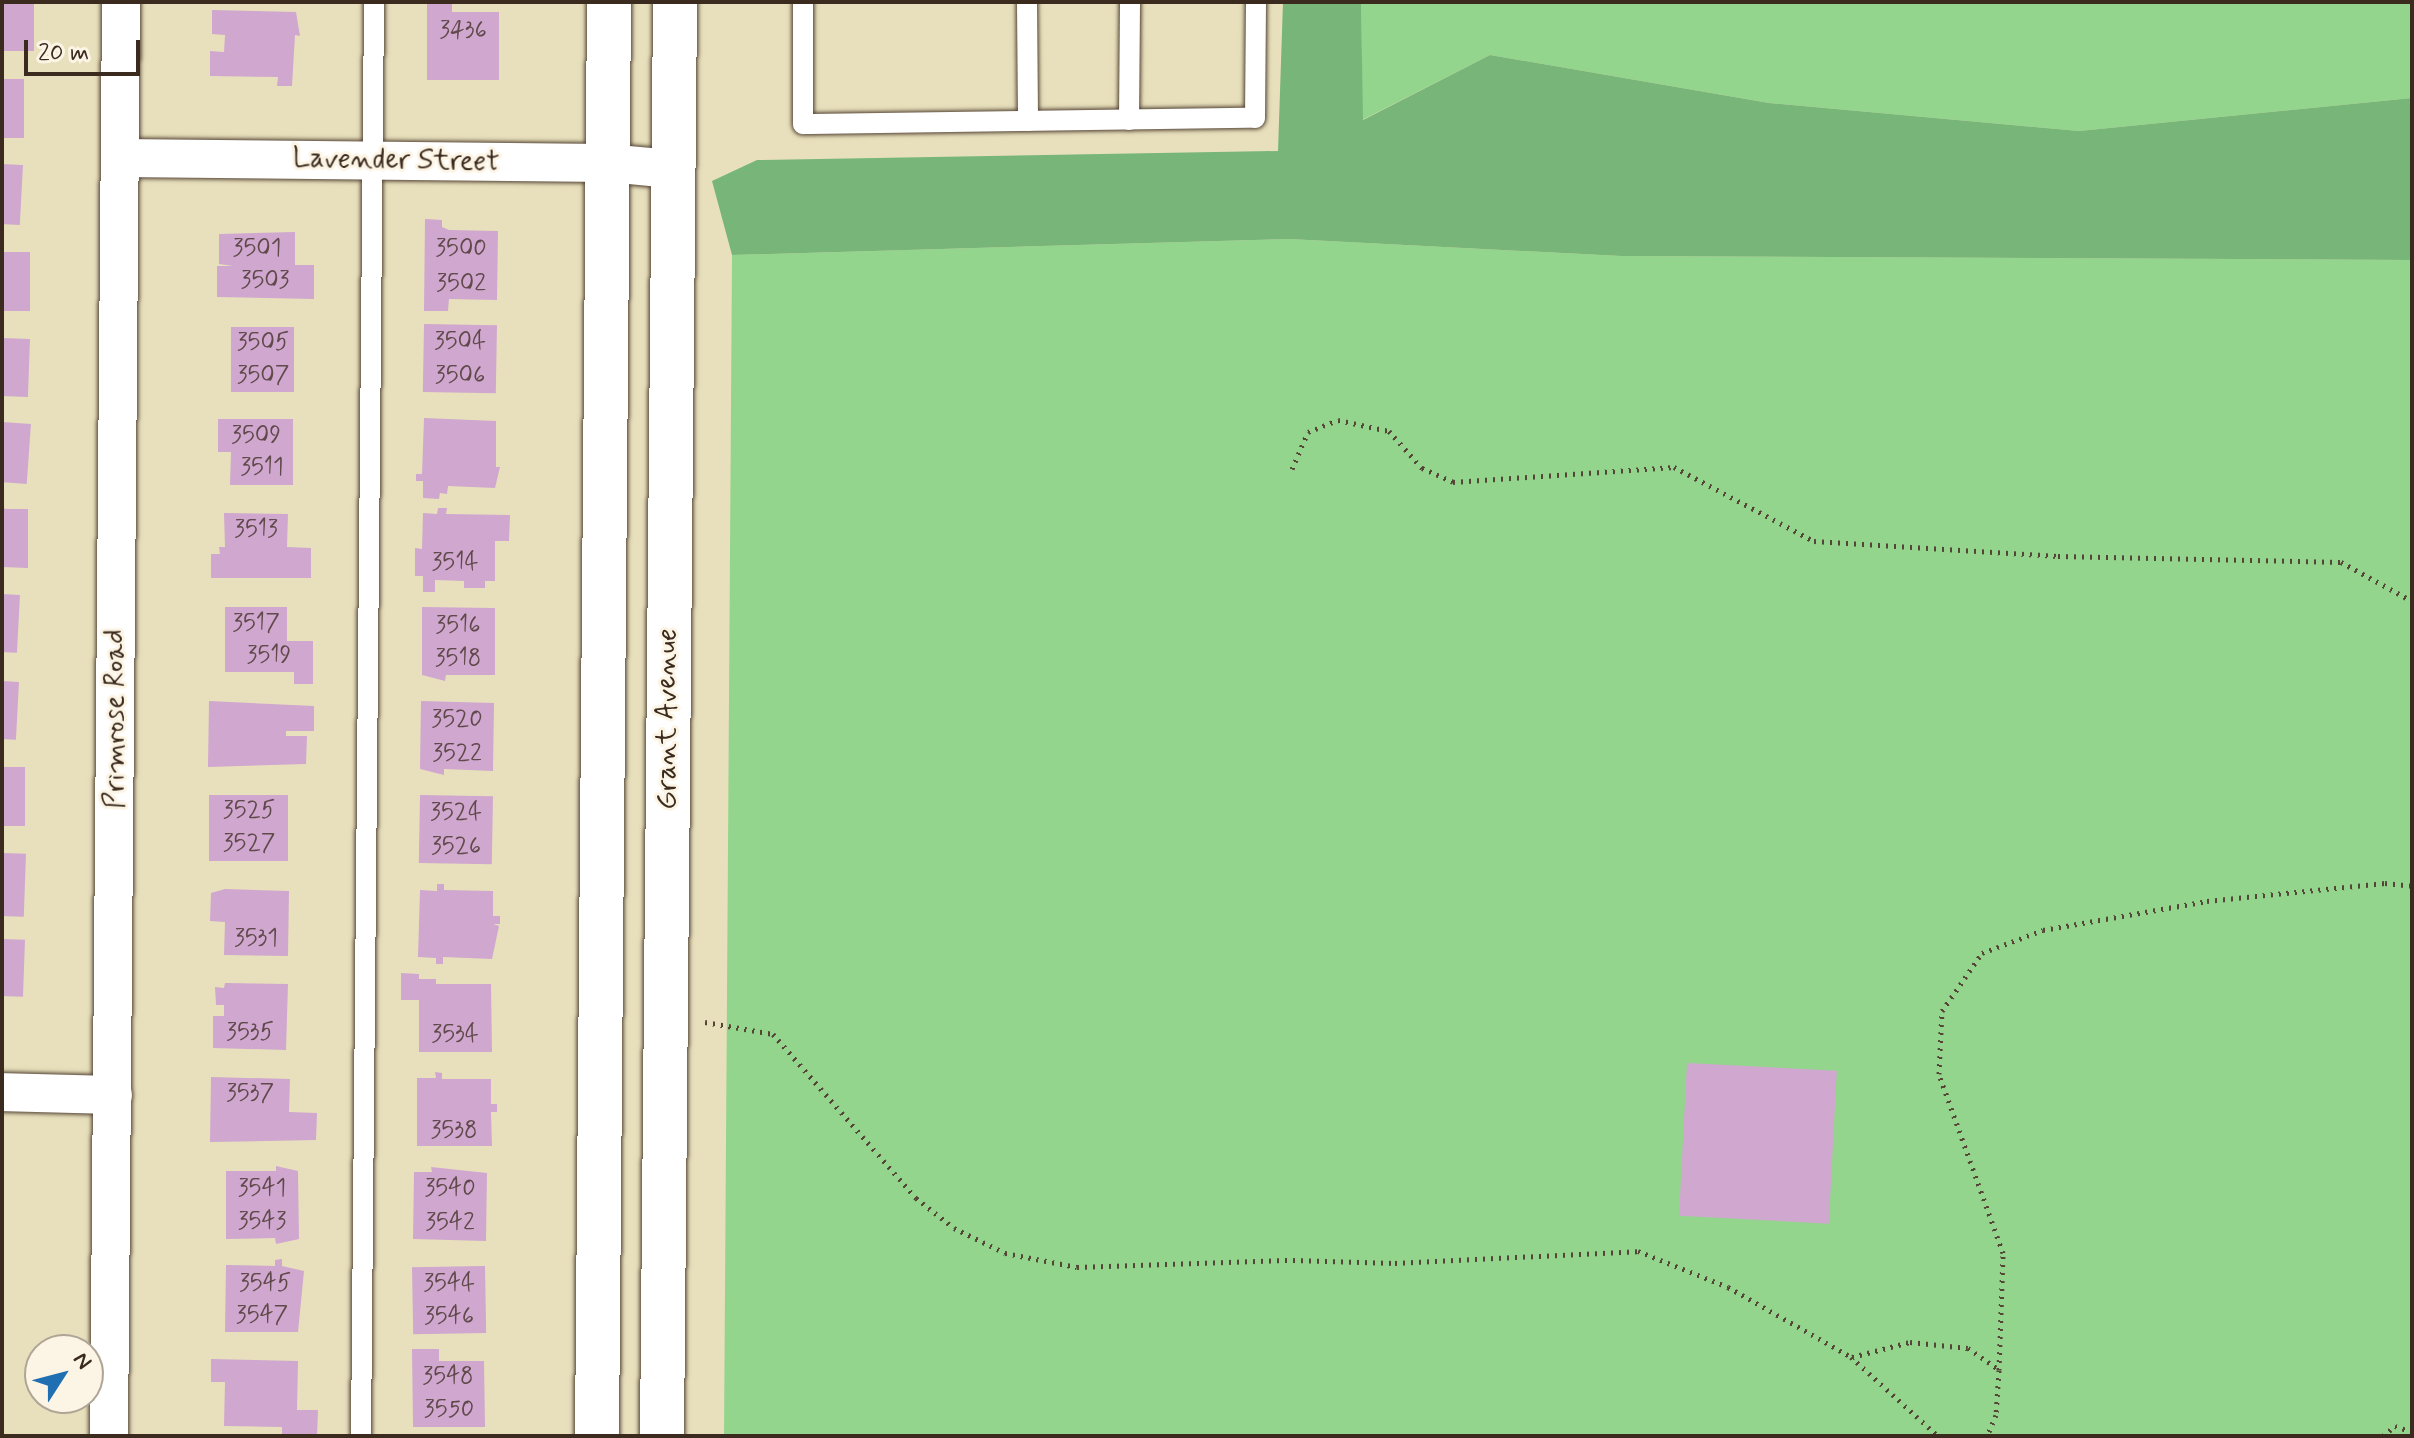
<!DOCTYPE html>
<html>
<head>
<meta charset="utf-8">
<style>
  body { margin:0 }
  #map { position:relative; width:2414px; height:1438px; overflow:hidden; background:#e8e0bc; font-family:Mynerve,sans-serif }
  div>[style] { position:absolute }
  [style*='--x'] { left:calc(var(--x)*1px); top:calc(var(--y)*1px); width:calc(var(--w)*1px); rotate:calc(var(--a)*1deg) }
  .green>* { inset:0; background:#94d58d }
  .forest>* { inset:0; background:#77b678 }
  .building>* { inset:0; background:#cfa7cf; transform-origin:0 0 }
  .path>* { height:5px; margin-top:-2.5px; transform-origin:0; background:repeating-linear-gradient(90deg,#554536 0 2px,transparent 0 8px) }
  .roads { filter:drop-shadow(0 0 2px #554536) drop-shadow(0 0 2px #554536) }
  .lane>* { height:20px; margin:-10px; padding:0 10px; transform-origin:10px; border-radius:10px; background:#fff }
  .street>* { height:38px; margin:-19px; padding:0 19px; transform-origin:19px; border-radius:19px; background:#fff }
  .primary>* { height:44px; margin:-22px; padding:0 22px; transform-origin:22px; border-radius:22px; background:#fff }
  span { translate:-50% -50%; white-space:nowrap; text-align:center; line-height:1.15; -webkit-text-stroke:6px #fcf5e5; paint-order:stroke }
  .number-label { font-size:24px; color:#60494a }
  .number-label span { -webkit-text-stroke-width:0 }
  .street-label { font-size:28px; color:#3b2a1e }
  .frame { position:absolute; inset:0; border:4px solid #3b2a1e; pointer-events:none }
  .north { position:absolute; left:24px; top:1334px; width:80px; height:80px; box-sizing:border-box; background:#fcf5e5; border:2px solid #afa495; border-radius:50%; rotate:54deg; font-size:22px; font-weight:700; line-height:32px; text-align:center; color:#3b2a1e }
  .north::after { content:''; display:block; margin:auto; width:28px; height:36px; background:#1f6fb2; clip-path:polygon(50% 0,100% 100%,50% 72%,0 100%) }
  .scale { position:absolute; left:24px; top:40px; width:116px; height:36px; box-sizing:border-box; border:4px solid #3b2a1e; border-top:0; padding-left:10px; font-size:24px; line-height:28px; white-space:nowrap; color:#3b2a1e; -webkit-text-stroke:6px #fcf5e5; paint-order:stroke }
</style>
</head>
<body>
<div id="map">
  <div class="green">
    <div style="clip-path:polygon(1361px 2px,2412px 2px,2412px 98px,2079px 131px,1769px 103px,1490px 55px,1362px 120px)"></div>
    <div style="clip-path:polygon(1289px 239px,1621px 256px,2412px 260px,2412px 1436px,724px 1436px,732px 255px)"></div>
  </div>
  <div class="forest">
    <div style="clip-path:polygon(1283px 2px,1361px 2px,1363px 120px,1490px 55px,1769px 103px,2079px 131px,2412px 98px,2412px 260px,1621px 256px,1289px 239px,732px 255px,712px 181px,757px 160px,1278px 151px)"></div>
  </div>
  <div class="building">
    <div style="left:2px;top:2px;width:32px;height:49px"></div>
    <div style="clip-path:polygon(427px 2px,452px 2px,452px 12px,499px 12px,499px 80px,427px 80px)"></div>
    <div style="clip-path:polygon(212px 10px,296px 12px,300px 36px,295px 35px,292px 86px,277px 86px,278px 77px,210px 76px,210px 51px,224px 52px,225px 35px,212px 34px)"></div>
    <div style="left:2px;top:79px;width:22px;height:59px"></div>
    <div style="left:2px;top:164px;width:21px;height:60px;rotate:3deg"></div>
    <div style="clip-path:polygon(425px 219px,442px 220px,442px 227px,449px 230px,498px 231px,497px 300px,449px 299px,448px 311px,424px 311px)"></div>
    <div style="clip-path:polygon(295px 232px,295px 265px,314px 265px,314px 299px,217px 297px,217px 266px,233px 266px,219px 264px,219px 234px)"></div>
    <div style="left:2px;top:252px;width:28px;height:59px"></div>
    <div style="left:424px;top:324px;width:73px;height:68px;rotate:1deg"></div>
    <div style="left:231px;top:327px;width:63px;height:65px"></div>
    <div style="left:2px;top:338px;width:28px;height:58px;rotate:2deg"></div>
    <div style="clip-path:polygon(424px 418px,496px 421px,496px 467px,500px 467px,495px 488px,448px 486px,447px 494px,440px 493px,439px 499px,423px 498px,423px 481px,416px 481px,416px 474px,422px 474px)"></div>
    <div style="clip-path:polygon(218px 419px,293px 419px,293px 485px,230px 485px,231px 452px,218px 452px)"></div>
    <div style="left:2px;top:422px;width:29px;height:60px;rotate:4deg"></div>
    <div style="clip-path:polygon(2px 504px,5px 509px,28px 509px,28px 568px,2px 567px)"></div>
    <div style="clip-path:polygon(438px 508px,447px 508px,446px 514px,510px 515px,509px 541px,495px 541px,495px 581px,485px 581px,485px 588px,464px 588px,464px 581px,435px 580px,435px 592px,423px 592px,423px 576px,415px 576px,415px 548px,422px 549px,423px 513px,437px 514px)"></div>
    <div style="clip-path:polygon(224px 513px,288px 514px,287px 547px,311px 548px,311px 578px,211px 578px,211px 554px,220px 554px,219px 547px,225px 547px)"></div>
    <div style="left:2px;top:594px;width:18px;height:58px;rotate:3deg"></div>
    <div style="clip-path:polygon(225px 607px,287px 607px,287px 641px,313px 641px,313px 684px,294px 684px,294px 672px,225px 672px)"></div>
    <div style="clip-path:polygon(422px 607px,495px 608px,495px 675px,446px 675px,445px 681px,422px 675px)"></div>
    <div style="left:2px;top:681px;width:17px;height:58px;rotate:3deg"></div>
    <div style="clip-path:polygon(209px 701px,314px 706px,314px 731px,286px 731px,286px 736px,307px 736px,306px 764px,208px 767px)"></div>
    <div style="clip-path:polygon(421px 701px,494px 703px,493px 771px,444px 769px,444px 775px,420px 769px)"></div>
    <div style="left:2px;top:767px;width:23px;height:59px"></div>
    <div style="left:209px;top:795px;width:79px;height:66px"></div>
    <div style="left:420px;top:795px;width:73px;height:68px;rotate:1deg"></div>
    <div style="left:2px;top:853px;width:24px;height:63px;rotate:2deg"></div>
    <div style="clip-path:polygon(437px 884px,444px 884px,444px 890px,493px 891px,493px 916px,500px 916px,500px 924px,493px 924px,499px 926px,492px 959px,443px 957px,443px 964px,436px 964px,436px 958px,418px 957px,420px 890px,437px 891px)"></div>
    <div style="clip-path:polygon(225px 889px,289px 891px,288px 956px,224px 955px,225px 922px,210px 921px,211px 893px)"></div>
    <div style="left:2px;top:939px;width:23px;height:57px;rotate:2deg"></div>
    <div style="clip-path:polygon(401px 973px,419px 974px,419px 979px,436px 979px,436px 984px,491px 984px,492px 1052px,419px 1052px,419px 1000px,401px 1000px)"></div>
    <div style="clip-path:polygon(225px 983px,288px 984px,286px 1050px,213px 1048px,213px 1016px,224px 1016px,224px 1005px,216px 1005px,215px 987px,224px 988px)"></div>
    <div style="left:1687px;top:1063px;width:150px;height:153px;rotate:3deg"></div>
    <div style="clip-path:polygon(435px 1072px,442px 1073px,442px 1079px,491px 1079px,491px 1104px,497px 1104px,497px 1112px,491px 1112px,492px 1146px,417px 1146px,417px 1078px,436px 1078px)"></div>
    <div style="clip-path:polygon(211px 1077px,290px 1079px,289px 1112px,317px 1113px,316px 1140px,210px 1142px)"></div>
    <div style="clip-path:polygon(276px 1166px,298px 1171px,299px 1239px,276px 1244px,275px 1238px,226px 1239px,226px 1171px,276px 1171px)"></div>
    <div style="clip-path:polygon(431px 1167px,487px 1173px,486px 1241px,413px 1239px,414px 1172px,432px 1172px)"></div>
    <div style="clip-path:polygon(282px 1259px,282px 1266px,304px 1271px,298px 1332px,225px 1332px,226px 1265px,275px 1266px,275px 1260px)"></div>
    <div style="left:485px;top:1266px;width:67px;height:73px;rotate:89deg"></div>
    <div style="clip-path:polygon(412px 1349px,439px 1349px,439px 1361px,484px 1361px,485px 1427px,413px 1427px)"></div>
    <div style="clip-path:polygon(211px 1359px,298px 1361px,297px 1410px,318px 1410px,317px 1436px,282px 1435px,282px 1427px,224px 1426px,225px 1382px,211px 1382px)"></div>
  </div>
  <div class="path">
    <div style="--x:1292;--y:469;--w:40;--a:-66.6"></div>
    <div style="--x:1308;--y:432;--w:32;--a:-22"></div>
    <div style="--x:1338;--y:420;--w:52;--a:12.2"></div>
    <div style="--x:1389;--y:431;--w:50;--a:48.3"></div>
    <div style="--x:1422;--y:468;--w:34;--a:24"></div>
    <div style="--x:1453;--y:482;--w:222;--a:-3.9"></div>
    <div style="--x:1674;--y:467;--w:158;--a:27.9"></div>
    <div style="--x:1814;--y:541;--w:244;--a:3.5"></div>
    <div style="--x:2058;--y:556;--w:283;--a:1.2"></div>
    <div style="--x:2341;--y:562;--w:81;--a:28.8"></div>
    <div style="--x:705;--y:1022;--w:69;--a:10"></div>
    <div style="--x:773;--y:1034;--w:218;--a:48.9"></div>
    <div style="--x:916;--y:1198;--w:48;--a:38.3"></div>
    <div style="--x:954;--y:1228;--w:57;--a:26.1"></div>
    <div style="--x:1005;--y:1253;--w:73;--a:11"></div>
    <div style="--x:1077;--y:1267;--w:216;--a:-1.9"></div>
    <div style="--x:1293;--y:1260;--w:102;--a:1.7"></div>
    <div style="--x:1395;--y:1263;--w:243;--a:-2.8"></div>
    <div style="--x:1638;--y:1251;--w:97;--a:21.8"></div>
    <div style="--x:1728;--y:1287;--w:142;--a:29.6"></div>
    <div style="--x:1851;--y:1357;--w:118;--a:42.2"></div>
    <div style="--x:1852;--y:1357;--w:60;--a:-14.5"></div>
    <div style="--x:1910;--y:1342;--w:58;--a:5.9"></div>
    <div style="--x:1968;--y:1348;--w:38;--a:35"></div>
    <div style="--x:1999;--y:1370;--w:45;--a:93.8"></div>
    <div style="--x:1996;--y:1415;--w:23;--a:113"></div>
    <div style="--x:1999;--y:1370;--w:117;--a:-88"></div>
    <div style="--x:2003;--y:1253;--w:190;--a:-109.7"></div>
    <div style="--x:1939;--y:1074;--w:63;--a:-87.3"></div>
    <div style="--x:1942;--y:1011;--w:70;--a:-55.4"></div>
    <div style="--x:1982;--y:953;--w:65;--a:-20.7"></div>
    <div style="--x:2043;--y:930;--w:167;--a:-10"></div>
    <div style="--x:2207;--y:901;--w:179;--a:-5.8"></div>
    <div style="--x:2385;--y:883;--w:27;--a:6"></div>
    <div style="--x:2383;--y:1436;--w:16;--a:-40"></div>
    <div style="--x:2395;--y:1426;--w:18;--a:19"></div>
  </div>
  <div class="roads">
    <div class="lane">
      <div style="--x:803;--y:2;--w:122;--a:90"></div>
      <div style="--x:803;--y:124;--w:452;--a:-0.8"></div>
      <div style="--x:1255;--y:118;--w:116;--a:-89.5"></div>
      <div style="--x:1027;--y:2;--w:119;--a:89.5"></div>
      <div style="--x:1129;--y:120;--w:118;--a:-89.5"></div>
      <div style="--x:361;--y:1436;--w:1434;--a:-89.48"></div>
    </div>
    <div class="street">
      <div style="--x:120;--y:158;--w:487;--a:0.6"></div>
      <div style="--x:607;--y:163;--w:65;--a:5.3"></div>
      <div style="--x:2;--y:1092;--w:111;--a:1.5"></div>
      <div style="--x:109;--y:1436;--w:1434;--a:-89.52"></div>
    </div>
    <div class="primary">
      <div style="--x:597;--y:1436;--w:1434;--a:-89.52"></div>
      <div style="--x:662;--y:1436;--w:1434;--a:-89.48"></div>
    </div>
  </div>
  <div class="number-label">
    <span style="left:463px;top:31px">3436</span>
    <span style="left:257px;top:249px">3501</span>
    <span style="left:461px;top:249px">3500</span>
    <span style="left:265px;top:281px">3503</span>
    <span style="left:461px;top:284px">3502</span>
    <span style="left:460px;top:342px">3504</span>
    <span style="left:263px;top:343px">3505</span>
    <span style="left:263px;top:376px">3507</span>
    <span style="left:460px;top:376px">3506</span>
    <span style="left:256px;top:436px">3509</span>
    <span style="left:262px;top:468px">3511</span>
    <span style="left:256px;top:530px">3513</span>
    <span style="left:455px;top:563px">3514</span>
    <span style="left:256px;top:624px">3517</span>
    <span style="left:458px;top:626px">3516</span>
    <span style="left:269px;top:656px">3519</span>
    <span style="left:458px;top:659px">3518</span>
    <span style="left:457px;top:720px">3520</span>
    <span style="left:457px;top:754px">3522</span>
    <span style="left:249px;top:811px">3525</span>
    <span style="left:456px;top:813px">3524</span>
    <span style="left:249px;top:844px">3527</span>
    <span style="left:456px;top:847px">3526</span>
    <span style="left:256px;top:939px">3531</span>
    <span style="left:250px;top:1033px">3535</span>
    <span style="left:455px;top:1035px">3534</span>
    <span style="left:250px;top:1094px">3537</span>
    <span style="left:454px;top:1131px">3538</span>
    <span style="left:262px;top:1189px">3541</span>
    <span style="left:450px;top:1189px">3540</span>
    <span style="left:262px;top:1222px">3543</span>
    <span style="left:450px;top:1223px">3542</span>
    <span style="left:265px;top:1284px">3545</span>
    <span style="left:449px;top:1284px">3544</span>
    <span style="left:262px;top:1316px">3547</span>
    <span style="left:449px;top:1317px">3546</span>
    <span style="left:448px;top:1377px">3548</span>
    <span style="left:449px;top:1410px">3550</span>
  </div>
  <div class="street-label">
    <span style="left:396px;top:161px;rotate:1deg">Lavender Street</span>
    <span style="left:116px;top:719px;rotate:-90deg">Primrose Road</span>
    <span style="left:668px;top:719px;rotate:-90deg">Grant Avenue</span>
  </div>
  <div class="frame"></div>
  <div class="north">N</div>
  <div class="scale">20 m</div>
</div>
</body>
</html>
